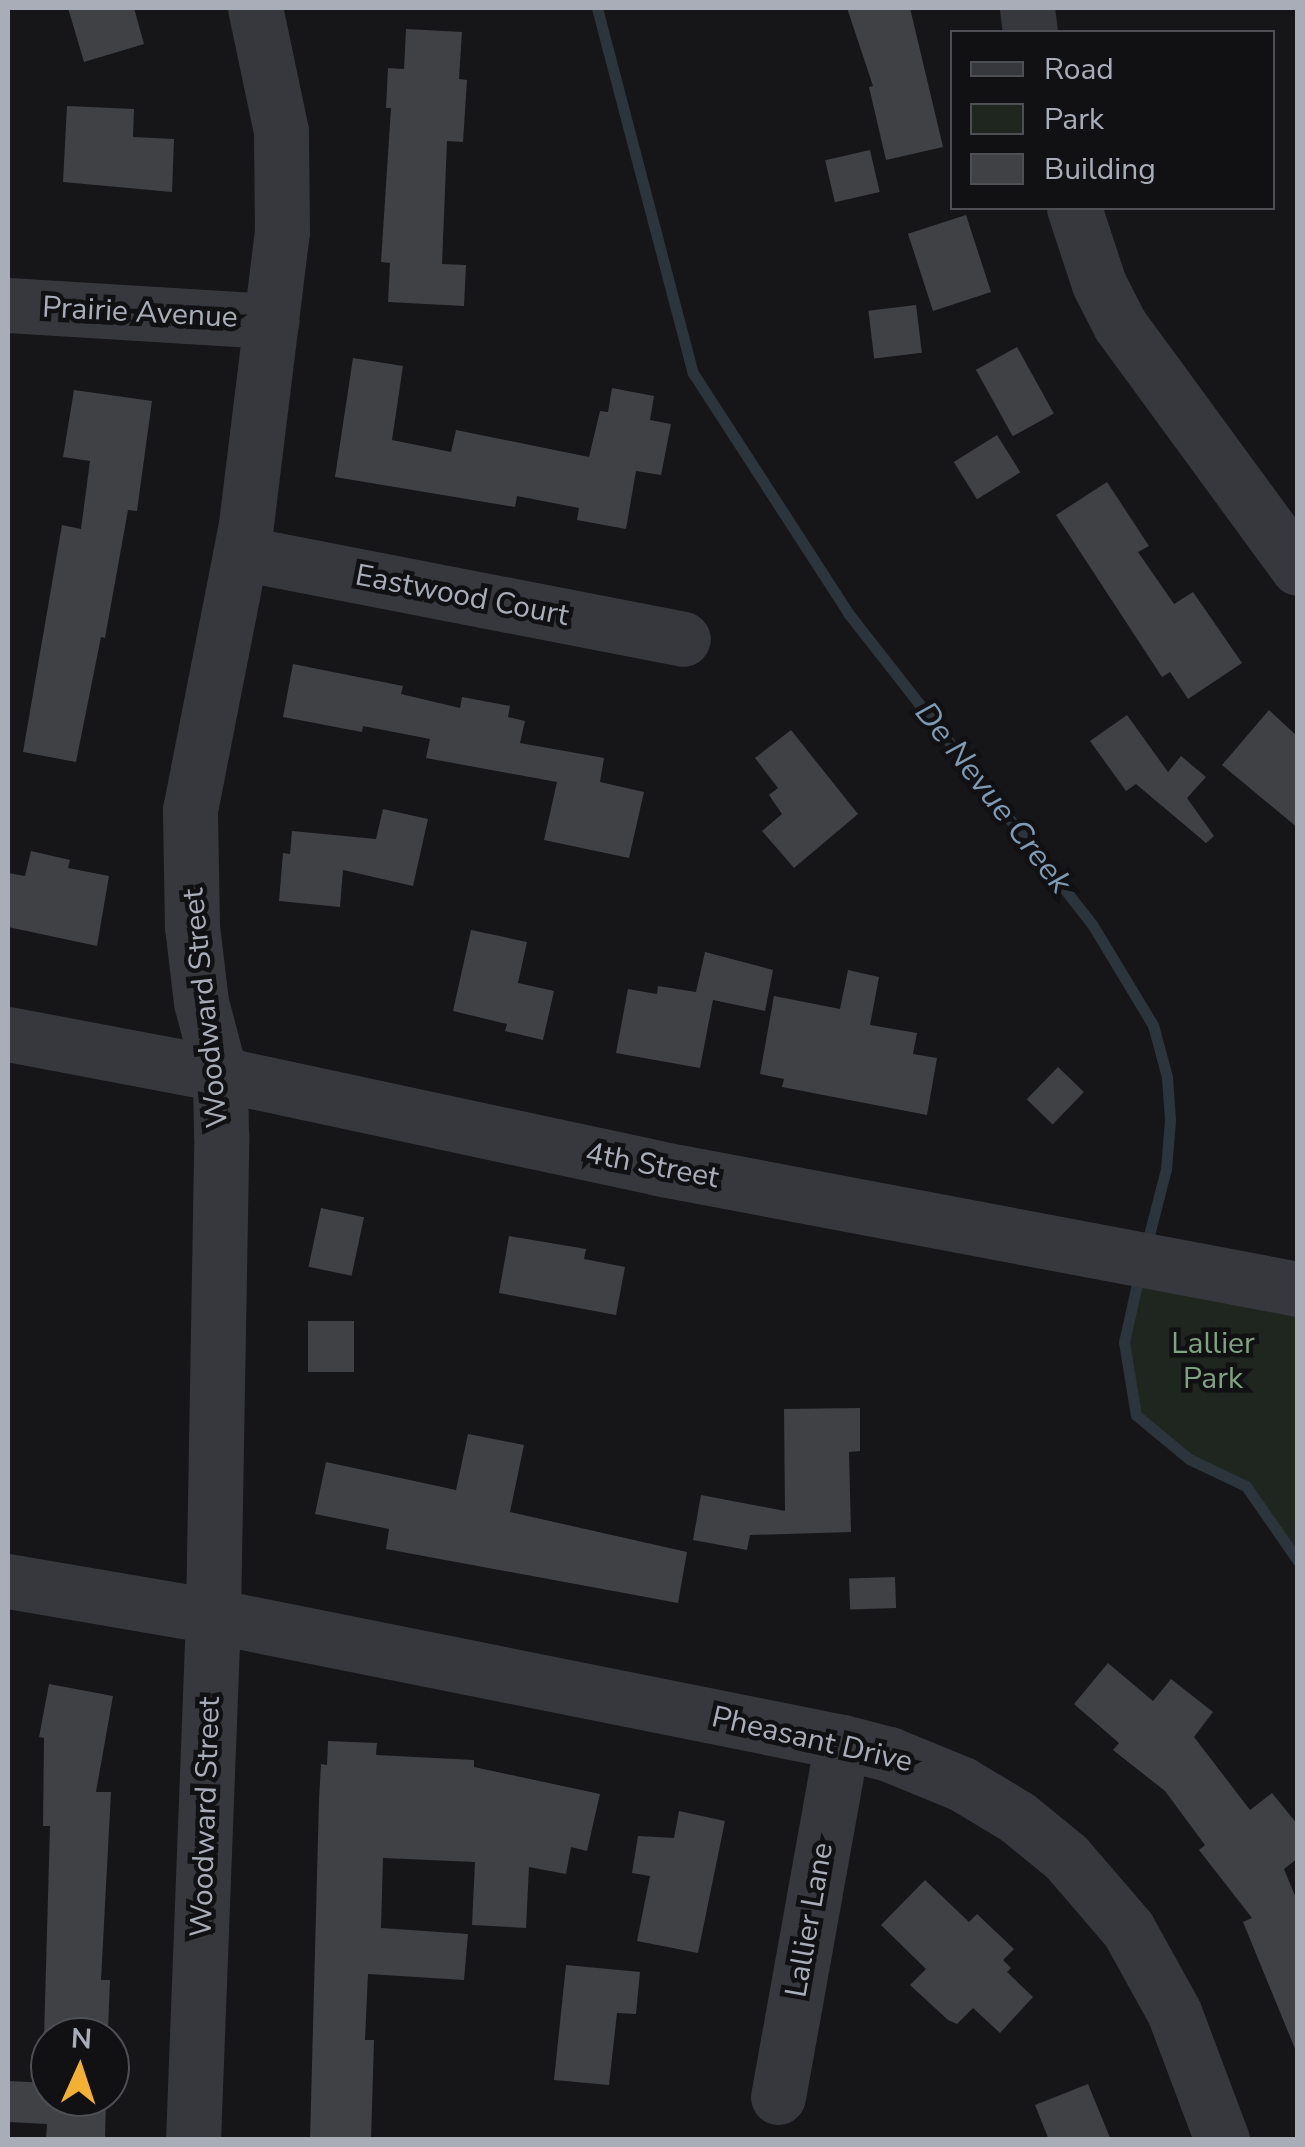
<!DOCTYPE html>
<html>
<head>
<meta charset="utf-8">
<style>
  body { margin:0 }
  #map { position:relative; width:1305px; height:2147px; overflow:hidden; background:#161618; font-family:"Nunito Sans",sans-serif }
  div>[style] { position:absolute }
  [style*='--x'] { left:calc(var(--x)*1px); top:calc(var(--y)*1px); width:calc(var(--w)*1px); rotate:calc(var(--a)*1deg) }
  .green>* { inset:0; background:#1e261f }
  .stream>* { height:11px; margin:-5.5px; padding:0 5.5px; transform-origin:5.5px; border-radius:5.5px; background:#2c353c }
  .building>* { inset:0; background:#404145; transform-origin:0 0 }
  .minor>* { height:55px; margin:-27.5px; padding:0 27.5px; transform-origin:27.5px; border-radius:27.5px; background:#37383d }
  span { translate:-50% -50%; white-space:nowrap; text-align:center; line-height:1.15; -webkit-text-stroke:9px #111113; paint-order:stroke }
  .street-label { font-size:30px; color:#a8adb8 }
  .park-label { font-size:30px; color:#7fa381 }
  .water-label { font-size:32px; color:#7f9bb3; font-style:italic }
  .frame { position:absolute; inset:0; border:10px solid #a8adb8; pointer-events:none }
  .legend { position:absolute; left:950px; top:30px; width:325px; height:180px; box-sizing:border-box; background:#111113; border:2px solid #4d4f55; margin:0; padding:12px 18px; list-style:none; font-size:30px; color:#a8adb8 }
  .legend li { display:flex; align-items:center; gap:20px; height:50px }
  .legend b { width:50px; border:2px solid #4d4f55 }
  .north { position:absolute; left:30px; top:2017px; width:100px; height:100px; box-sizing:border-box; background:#111113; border:2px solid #4d4f55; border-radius:50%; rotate:3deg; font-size:28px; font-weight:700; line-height:40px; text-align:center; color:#a8adb8 }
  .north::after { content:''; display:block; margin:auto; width:35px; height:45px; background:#f2b134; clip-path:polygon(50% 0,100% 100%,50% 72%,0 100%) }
</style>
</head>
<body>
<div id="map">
  <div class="green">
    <div style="clip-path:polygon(1144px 1260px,1297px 1289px,1297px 1561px,1246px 1486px,1194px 1461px,1136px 1415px,1124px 1342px)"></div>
  </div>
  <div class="stream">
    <div style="--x:597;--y:8;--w:377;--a:75.3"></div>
    <div style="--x:693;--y:373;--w:286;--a:57.1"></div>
    <div style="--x:848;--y:613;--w:395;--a:51.9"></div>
    <div style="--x:1092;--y:924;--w:118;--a:58.9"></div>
    <div style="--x:1153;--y:1025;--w:54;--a:74.9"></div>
    <div style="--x:1167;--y:1077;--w:43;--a:86"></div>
    <div style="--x:1170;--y:1120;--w:49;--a:94.7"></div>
    <div style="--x:1166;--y:1169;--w:81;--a:104.4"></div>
    <div style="--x:1139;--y:1275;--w:69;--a:102.6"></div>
    <div style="--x:1124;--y:1342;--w:74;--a:80.7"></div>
    <div style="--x:1136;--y:1415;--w:69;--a:39.7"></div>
    <div style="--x:1189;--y:1459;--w:63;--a:25.3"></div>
    <div style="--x:1246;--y:1486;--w:91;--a:55.3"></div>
  </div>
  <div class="building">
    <div style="clip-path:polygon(68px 8px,134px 8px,144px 44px,84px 62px)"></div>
    <div style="clip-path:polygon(847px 8px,910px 8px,943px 147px,886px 160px,869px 87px,873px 86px)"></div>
    <div style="clip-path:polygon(406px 29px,462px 32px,459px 79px,467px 80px,463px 142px,447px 141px,442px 264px,466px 265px,464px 306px,388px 302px,390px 263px,381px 262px,391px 108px,386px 108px,388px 68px,404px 69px)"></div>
    <div style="clip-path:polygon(67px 106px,134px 109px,133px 137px,174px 139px,172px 192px,63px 182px)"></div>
    <div style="left:870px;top:150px;width:43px;height:46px;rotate:77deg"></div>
    <div style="left:966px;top:215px;width:81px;height:61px;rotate:72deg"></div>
    <div style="left:916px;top:305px;width:48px;height:48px;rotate:83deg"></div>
    <div style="left:1017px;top:347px;width:76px;height:47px;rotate:61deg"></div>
    <div style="clip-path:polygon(353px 358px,403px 366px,392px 440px,451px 452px,456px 430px,589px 457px,600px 411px,608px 412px,612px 388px,654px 396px,650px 420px,671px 424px,661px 475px,636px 471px,626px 529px,577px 520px,579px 508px,517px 496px,515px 507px,335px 477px)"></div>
    <div style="clip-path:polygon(74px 390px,152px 401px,137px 511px,128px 510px,105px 638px,101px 637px,76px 762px,23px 752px,62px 525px,81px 529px,90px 461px,63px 457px)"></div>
    <div style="left:997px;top:435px;width:44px;height:51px;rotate:58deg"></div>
    <div style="clip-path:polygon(1107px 482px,1149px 546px,1138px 552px,1174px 604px,1193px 592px,1242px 663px,1188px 699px,1170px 672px,1162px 677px,1056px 515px)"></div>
    <div style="clip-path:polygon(293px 664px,403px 686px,401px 694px,460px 708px,462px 697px,510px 706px,508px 717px,525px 721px,520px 743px,604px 758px,600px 782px,644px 792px,629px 858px,544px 840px,557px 782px,426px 758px,430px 739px,363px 726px,362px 732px,283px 717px)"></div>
    <div style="clip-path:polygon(1269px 710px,1298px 737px,1298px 828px,1222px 765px)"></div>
    <div style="clip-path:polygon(1127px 715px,1168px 772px,1181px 756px,1206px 777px,1187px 798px,1214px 836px,1206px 843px,1136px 784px,1126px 791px,1090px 741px)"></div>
    <div style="clip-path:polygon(791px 730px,858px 814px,794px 868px,762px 831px,782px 814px,769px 795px,778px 788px,755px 758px)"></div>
    <div style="clip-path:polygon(383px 809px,428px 819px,413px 886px,343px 870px,340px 907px,279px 901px,283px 853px,290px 854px,292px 831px,376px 839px)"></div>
    <div style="clip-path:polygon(31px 851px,70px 860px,68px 868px,109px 876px,97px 946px,8px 927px,8px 873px,25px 876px)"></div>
    <div style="clip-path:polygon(471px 930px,527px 942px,518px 983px,554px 991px,543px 1040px,505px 1031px,507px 1024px,453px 1011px)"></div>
    <div style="clip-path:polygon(705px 952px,773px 970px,765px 1011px,713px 1000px,700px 1068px,616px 1053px,628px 989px,657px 994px,658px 986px,696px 992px)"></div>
    <div style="clip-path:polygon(848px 970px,879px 977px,870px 1025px,917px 1033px,913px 1054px,937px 1058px,927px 1115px,782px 1087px,784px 1079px,760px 1074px,774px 996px,840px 1009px)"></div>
    <div style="left:1058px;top:1067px;width:36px;height:45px;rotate:44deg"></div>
    <div style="left:321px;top:1208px;width:44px;height:60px;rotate:12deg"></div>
    <div style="clip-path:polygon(509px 1236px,586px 1249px,584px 1259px,625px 1267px,616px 1315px,499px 1293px)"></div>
    <div style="left:308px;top:1321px;width:46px;height:51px"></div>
    <div style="clip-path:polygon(860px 1408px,860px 1451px,849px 1452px,851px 1532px,750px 1535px,747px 1550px,693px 1540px,701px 1495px,785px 1511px,784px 1409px)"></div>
    <div style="clip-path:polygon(468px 1434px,524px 1445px,510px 1512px,687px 1552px,678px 1603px,386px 1549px,389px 1529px,315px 1514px,326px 1462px,456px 1490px)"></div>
    <div style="left:895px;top:1577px;width:31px;height:46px;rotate:88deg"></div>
    <div style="clip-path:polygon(1108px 1663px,1153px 1701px,1171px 1679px,1213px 1712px,1194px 1737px,1250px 1810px,1272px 1793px,1298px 1825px,1298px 1858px,1284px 1869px,1298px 1903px,1298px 2056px,1243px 1922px,1252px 1918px,1199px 1850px,1205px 1845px,1165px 1791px,1113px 1750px,1119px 1743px,1074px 1704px)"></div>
    <div style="clip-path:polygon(49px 1684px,113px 1696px,96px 1792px,111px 1792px,101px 1980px,110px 1980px,108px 2029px,100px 2029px,101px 2037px,44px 2037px,50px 1826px,43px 1826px,44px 1738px,39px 1737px)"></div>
    <div style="clip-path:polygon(328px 1741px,377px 1743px,376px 1755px,474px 1760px,474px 1767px,600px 1794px,587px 1851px,571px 1847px,566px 1874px,529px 1867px,526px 1928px,472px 1925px,475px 1862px,383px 1858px,381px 1928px,468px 1934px,464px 1980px,368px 1974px,365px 2040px,374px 2040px,371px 2140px,310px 2140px,319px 1800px,321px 1764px,327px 1765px)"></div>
    <div style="clip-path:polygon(679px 1811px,725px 1821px,698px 1953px,637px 1941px,650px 1876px,632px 1873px,638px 1836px,674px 1838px)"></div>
    <div style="clip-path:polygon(925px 1880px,969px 1922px,977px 1914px,1014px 1949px,1003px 1960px,1011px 1968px,1007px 1972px,1033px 1997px,1000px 2033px,973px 2008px,957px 2024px,948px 2020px,910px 1985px,926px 1969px,881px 1925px)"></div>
    <div style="clip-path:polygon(566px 1965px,640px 1972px,636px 2014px,617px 2013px,609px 2085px,554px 2080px)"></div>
    <div style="clip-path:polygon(8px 2081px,50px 2083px,50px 2097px,106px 2097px,105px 2140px,46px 2140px,47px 2124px,8px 2122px)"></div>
    <div style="clip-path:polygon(1088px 2084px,1111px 2140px,1049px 2140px,1035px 2105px)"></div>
  </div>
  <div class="minor">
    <div style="--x:1027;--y:8;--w:24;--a:83"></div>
    <div style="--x:1074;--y:208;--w:80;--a:71.8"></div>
    <div style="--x:1099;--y:284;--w:46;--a:62.9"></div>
    <div style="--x:1120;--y:325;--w:301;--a:53.8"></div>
    <div style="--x:8;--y:305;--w:264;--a:3.5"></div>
    <div style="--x:241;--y:553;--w:450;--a:11"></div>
    <div style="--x:8;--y:1034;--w:216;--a:10.7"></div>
    <div style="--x:220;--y:1074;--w:447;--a:12.1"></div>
    <div style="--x:657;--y:1168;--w:652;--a:10.69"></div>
    <div style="--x:8;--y:1581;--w:208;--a:9.7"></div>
    <div style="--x:213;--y:1616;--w:641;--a:11.33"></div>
    <div style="--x:842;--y:1742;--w:49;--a:14.3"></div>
    <div style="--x:889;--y:1754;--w:79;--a:22.3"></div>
    <div style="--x:962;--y:1784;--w:64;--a:31"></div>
    <div style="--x:1017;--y:1817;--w:63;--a:39.2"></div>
    <div style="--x:1066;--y:1857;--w:95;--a:49.3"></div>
    <div style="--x:1128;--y:1929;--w:95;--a:61"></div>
    <div style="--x:1174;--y:2012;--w:137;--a:69.4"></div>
    <div style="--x:778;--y:2097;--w:361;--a:-79.8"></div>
    <div style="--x:193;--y:2140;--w:524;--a:-87.81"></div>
    <div style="--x:213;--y:1616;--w:482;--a:-89"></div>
    <div style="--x:221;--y:1134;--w:60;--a:-91"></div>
    <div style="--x:220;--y:1074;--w:74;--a:-104.8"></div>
    <div style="--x:201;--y:1002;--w:76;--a:-96.8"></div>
    <div style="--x:192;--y:927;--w:117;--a:-91"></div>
    <div style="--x:190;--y:810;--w:291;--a:-78.9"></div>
    <div style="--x:246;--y:524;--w:294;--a:-83"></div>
    <div style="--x:282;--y:232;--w:101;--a:-90.6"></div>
    <div style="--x:281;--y:131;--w:126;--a:-101.9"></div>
  </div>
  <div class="street-label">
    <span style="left:140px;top:313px;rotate:3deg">Prairie Avenue</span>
    <span style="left:462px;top:596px;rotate:11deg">Eastwood Court</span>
    <span style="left:206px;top:1008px;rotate:-96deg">Woodward Street</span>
    <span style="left:652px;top:1166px;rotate:11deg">4th Street</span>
    <span style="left:812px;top:1740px;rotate:13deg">Pheasant Drive</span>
    <span style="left:206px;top:1817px;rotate:-88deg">Woodward Street</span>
    <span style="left:810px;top:1920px;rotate:-80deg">Lallier Lane</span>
  </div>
  <div class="park-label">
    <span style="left:1213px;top:1361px">Lallier<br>Park</span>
  </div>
  <div class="water-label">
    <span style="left:993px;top:798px;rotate:52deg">De Nevue Creek</span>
  </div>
  <div class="frame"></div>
  <ul class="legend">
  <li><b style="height:12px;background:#37383d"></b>Road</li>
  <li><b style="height:28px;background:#1e261f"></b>Park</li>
  <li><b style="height:28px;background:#404145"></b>Building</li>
  </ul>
  <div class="north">N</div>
</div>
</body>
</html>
